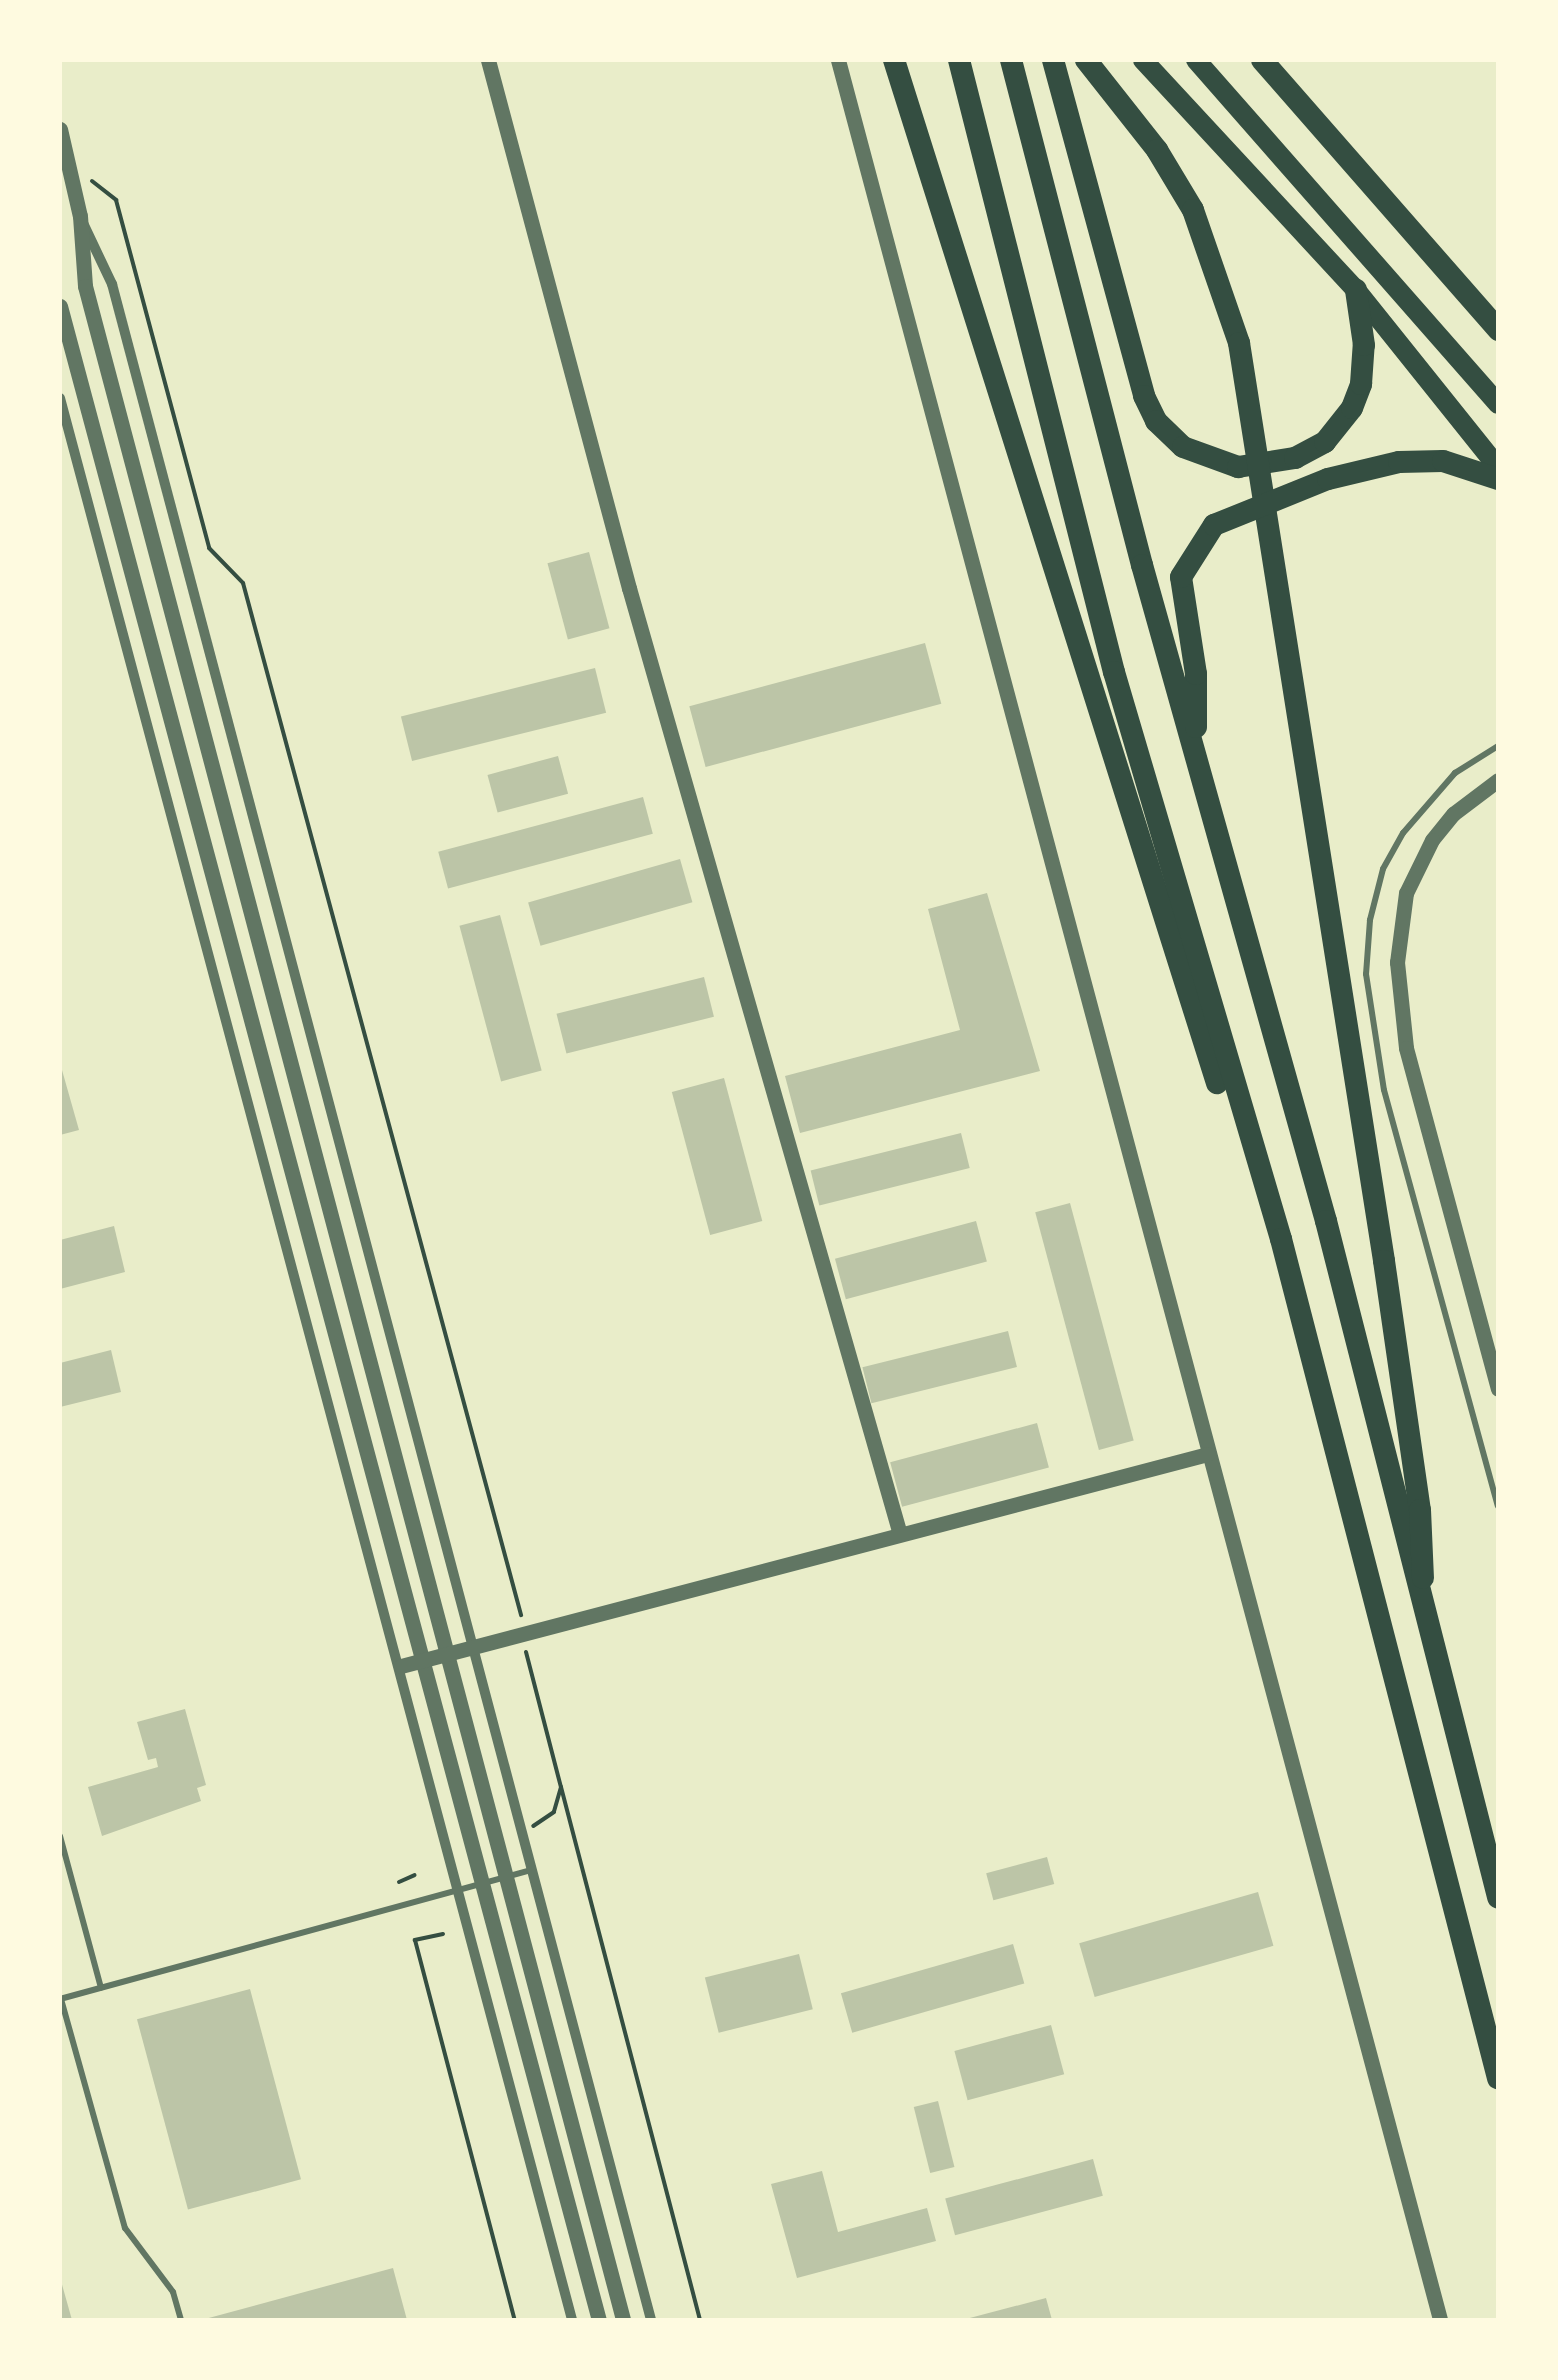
<!DOCTYPE html>
<html>
<head>
<meta charset="utf-8">
<style>
  body { margin:0 }
  #map { position:relative; width:1558px; height:2380px; overflow:hidden; background:#e9edc9; font-family:"Titillium Web",sans-serif }
  div>[style] { position:absolute }
  [style*='--x'] { left:calc(var(--x)*1px); top:calc(var(--y)*1px); width:calc(var(--w)*1px); rotate:calc(var(--a)*1deg) }
  .building>* { inset:0; background:#bcc5a7; transform-origin:0 0 }
  .path>* { height:4px; margin:-2px; padding:0 2px; transform-origin:2px; border-radius:2px; background:#344e41 }
  .service>* { height:6px; margin:-3px; padding:0 3px; transform-origin:3px; border-radius:3px; background:#617663 }
  .minor>* { height:10px; margin:-5px; padding:0 5px; transform-origin:5px; border-radius:5px; background:#617663 }
  .tertiary>* { height:15px; margin:-7.5px; padding:0 7.5px; transform-origin:7.5px; border-radius:7.5px; background:#617663 }
  .primary>* { height:20px; margin:-10px; padding:0 10px; transform-origin:10px; border-radius:10px; background:#344e41 }
  .motorway>* { height:22px; margin:-11px; padding:0 11px; transform-origin:11px; border-radius:11px; background:#344e41 }
  span { translate:-50% -50%; white-space:nowrap; text-align:center; line-height:1.15; -webkit-text-stroke:8px #fefae0; paint-order:stroke }
  .frame { position:absolute; inset:0; border:62px solid #fefae0; pointer-events:none }
</style>
</head>
<body>
<div id="map">
  <div class="building">
    <div style="left:589px;top:552px;width:79px;height:43px;rotate:75deg"></div>
    <div style="left:925px;top:643px;width:63px;height:244px;rotate:75deg"></div>
    <div style="left:595px;top:668px;width:46px;height:200px;rotate:76deg"></div>
    <div style="left:558px;top:756px;width:39px;height:73px;rotate:75deg"></div>
    <div style="left:643px;top:797px;width:38px;height:212px;rotate:75deg"></div>
    <div style="left:680px;top:859px;width:45px;height:158px;rotate:74deg"></div>
    <div style="clip-path:polygon(987px 893px,1040px 1071px,800px 1133px,785px 1076px,960px 1030px,928px 909px)"></div>
    <div style="left:500px;top:915px;width:161px;height:42px;rotate:75deg"></div>
    <div style="left:704px;top:977px;width:41px;height:152px;rotate:76deg"></div>
    <div style="clip-path:polygon(60px 1063px,79px 1130px,60px 1135px)"></div>
    <div style="left:724px;top:1078px;width:148px;height:54px;rotate:75deg"></div>
    <div style="left:961px;top:1133px;width:36px;height:155px;rotate:76deg"></div>
    <div style="left:1070px;top:1203px;width:246px;height:36px;rotate:75deg"></div>
    <div style="left:976px;top:1221px;width:42px;height:146px;rotate:75deg"></div>
    <div style="clip-path:polygon(114px 1226px,125px 1272px,60px 1289px,60px 1240px)"></div>
    <div style="left:1008px;top:1331px;width:37px;height:150px;rotate:76deg"></div>
    <div style="clip-path:polygon(111px 1350px,121px 1392px,60px 1407px,60px 1363px)"></div>
    <div style="left:1037px;top:1423px;width:46px;height:152px;rotate:75deg"></div>
    <div style="clip-path:polygon(185px 1709px,206px 1785px,197px 1788px,201px 1801px,102px 1836px,88px 1787px,158px 1767px,156px 1758px,148px 1760px,137px 1722px)"></div>
    <div style="left:1047px;top:1857px;width:28px;height:63px;rotate:75deg"></div>
    <div style="left:1258px;top:1892px;width:56px;height:186px;rotate:74deg"></div>
    <div style="left:1013px;top:1944px;width:41px;height:179px;rotate:74deg"></div>
    <div style="left:799px;top:1954px;width:57px;height:97px;rotate:76deg"></div>
    <div style="left:250px;top:1989px;width:197px;height:117px;rotate:75deg"></div>
    <div style="left:1051px;top:2025px;width:51px;height:100px;rotate:75deg"></div>
    <div style="left:938px;top:2101px;width:68px;height:25px;rotate:76deg"></div>
    <div style="left:1093px;top:2159px;width:38px;height:153px;rotate:75deg"></div>
    <div style="clip-path:polygon(822px 2171px,838px 2232px,927px 2208px,936px 2241px,797px 2278px,771px 2184px)"></div>
    <div style="clip-path:polygon(393px 2268px,407px 2320px,205px 2320px,205px 2319px)"></div>
    <div style="clip-path:polygon(60px 2281px,61px 2281px,72px 2320px,60px 2320px)"></div>
    <div style="clip-path:polygon(1046px 2298px,1052px 2320px,966px 2320px,966px 2319px)"></div>
  </div>
  <div class="path">
    <div style="--x:92;--y:181;--w:31;--a:38"></div>
    <div style="--x:116;--y:200;--w:360;--a:75"></div>
    <div style="--x:209;--y:548;--w:49;--a:45.8"></div>
    <div style="--x:243;--y:583;--w:1069;--a:74.92"></div>
    <div style="--x:526;--y:1652;--w:139;--a:75.5"></div>
    <div style="--x:561;--y:1787;--w:26;--a:106"></div>
    <div style="--x:554;--y:1812;--w:25;--a:146"></div>
    <div style="--x:561;--y:1787;--w:551;--a:75.38"></div>
    <div style="--x:399;--y:1882;--w:17;--a:-24"></div>
    <div style="--x:443;--y:1934;--w:29;--a:168"></div>
    <div style="--x:415;--y:1940;--w:393;--a:75.3"></div>
  </div>
  <div class="service">
    <div style="--x:1498;--y:746;--w:51;--a:147.9"></div>
    <div style="--x:1455;--y:773;--w:79;--a:130.9"></div>
    <div style="--x:1403;--y:833;--w:41;--a:119.1"></div>
    <div style="--x:1383;--y:869;--w:53;--a:104.3"></div>
    <div style="--x:1370;--y:920;--w:54;--a:94.2"></div>
    <div style="--x:1366;--y:974;--w:117;--a:81.2"></div>
    <div style="--x:1384;--y:1090;--w:431;--a:74.7"></div>
    <div style="--x:60;--y:1836;--w:157;--a:74.9"></div>
    <div style="--x:60;--y:1999;--w:488;--a:-15.3"></div>
    <div style="--x:61;--y:1999;--w:238;--a:74.4"></div>
    <div style="--x:125;--y:2228;--w:80;--a:53.1"></div>
    <div style="--x:173;--y:2292;--w:29;--a:74"></div>
  </div>
  <div class="minor">
    <div style="--x:83;--y:223;--w:68;--a:64.6"></div>
    <div style="--x:112;--y:284;--w:2106;--a:75.17"></div>
    <div style="--x:60;--y:398;--w:1989;--a:75.08"></div>
  </div>
  <div class="tertiary">
    <div style="--x:488;--y:60;--w:547;--a:75.05"></div>
    <div style="--x:629;--y:588;--w:981;--a:74.02"></div>
    <div style="--x:838;--y:60;--w:2339;--a:75.08"></div>
    <div style="--x:60;--y:129;--w:89;--a:77.1"></div>
    <div style="--x:80;--y:216;--w:70;--a:85.9"></div>
    <div style="--x:85;--y:286;--w:2104;--a:75.18"></div>
    <div style="--x:60;--y:306;--w:2085;--a:75.02"></div>
    <div style="--x:1498;--y:780;--w:56;--a:142.9"></div>
    <div style="--x:1453;--y:814;--w:33;--a:129"></div>
    <div style="--x:1432;--y:840;--w:59;--a:116.1"></div>
    <div style="--x:1406;--y:893;--w:70;--a:97.4"></div>
    <div style="--x:1397;--y:962;--w:86;--a:84"></div>
    <div style="--x:1406;--y:1048;--w:353;--a:74.9"></div>
    <div style="--x:401;--y:1666;--w:834;--a:-14.72"></div>
  </div>
  <div class="primary">
    <div style="--x:1143;--y:60;--w:313;--a:47.2"></div>
    <div style="--x:1356;--y:290;--w:227;--a:51.3"></div>
    <div style="--x:1196;--y:60;--w:458;--a:48.7"></div>
  </div>
  <div class="motorway">
    <div style="--x:894;--y:60;--w:1073;--a:72.48"></div>
    <div style="--x:959;--y:60;--w:631;--a:75.79"></div>
    <div style="--x:1114;--y:672;--w:591;--a:73.59"></div>
    <div style="--x:1281;--y:1239;--w:867;--a:75.5"></div>
    <div style="--x:1011;--y:60;--w:522;--a:75.46"></div>
    <div style="--x:1142;--y:565;--w:681;--a:74.33"></div>
    <div style="--x:1326;--y:1221;--w:698;--a:75.72"></div>
    <div style="--x:1053;--y:60;--w:348;--a:74.8"></div>
    <div style="--x:1144;--y:396;--w:28;--a:64"></div>
    <div style="--x:1156;--y:421;--w:37;--a:44"></div>
    <div style="--x:1183;--y:447;--w:59;--a:20"></div>
    <div style="--x:1238;--y:467;--w:58;--a:-9"></div>
    <div style="--x:1295;--y:458;--w:34;--a:-28"></div>
    <div style="--x:1325;--y:442;--w:43;--a:-51.5"></div>
    <div style="--x:1352;--y:408;--w:26;--a:-69"></div>
    <div style="--x:1361;--y:384;--w:39;--a:-86"></div>
    <div style="--x:1364;--y:345;--w:56;--a:-98.3"></div>
    <div style="--x:1086;--y:60;--w:115;--a:51.7"></div>
    <div style="--x:1157;--y:150;--w:70;--a:59"></div>
    <div style="--x:1193;--y:210;--w:141;--a:70.9"></div>
    <div style="--x:1239;--y:343;--w:929;--a:81.02"></div>
    <div style="--x:1384;--y:1261;--w:252;--a:81.8"></div>
    <div style="--x:1420;--y:1510;--w:68;--a:87.5"></div>
    <div style="--x:1262;--y:60;--w:359;--a:48.8"></div>
    <div style="--x:1196;--y:727;--w:53;--a:-90"></div>
    <div style="--x:1196;--y:674;--w:98;--a:-98.8"></div>
    <div style="--x:1181;--y:577;--w:62;--a:-57.6"></div>
    <div style="--x:1214;--y:525;--w:123;--a:-22"></div>
    <div style="--x:1328;--y:479;--w:73;--a:-13.5"></div>
    <div style="--x:1399;--y:462;--w:44;--a:-1.3"></div>
    <div style="--x:1443;--y:461;--w:58;--a:18.1"></div>
  </div>
  <div class="frame"></div>
</div>
</body>
</html>
